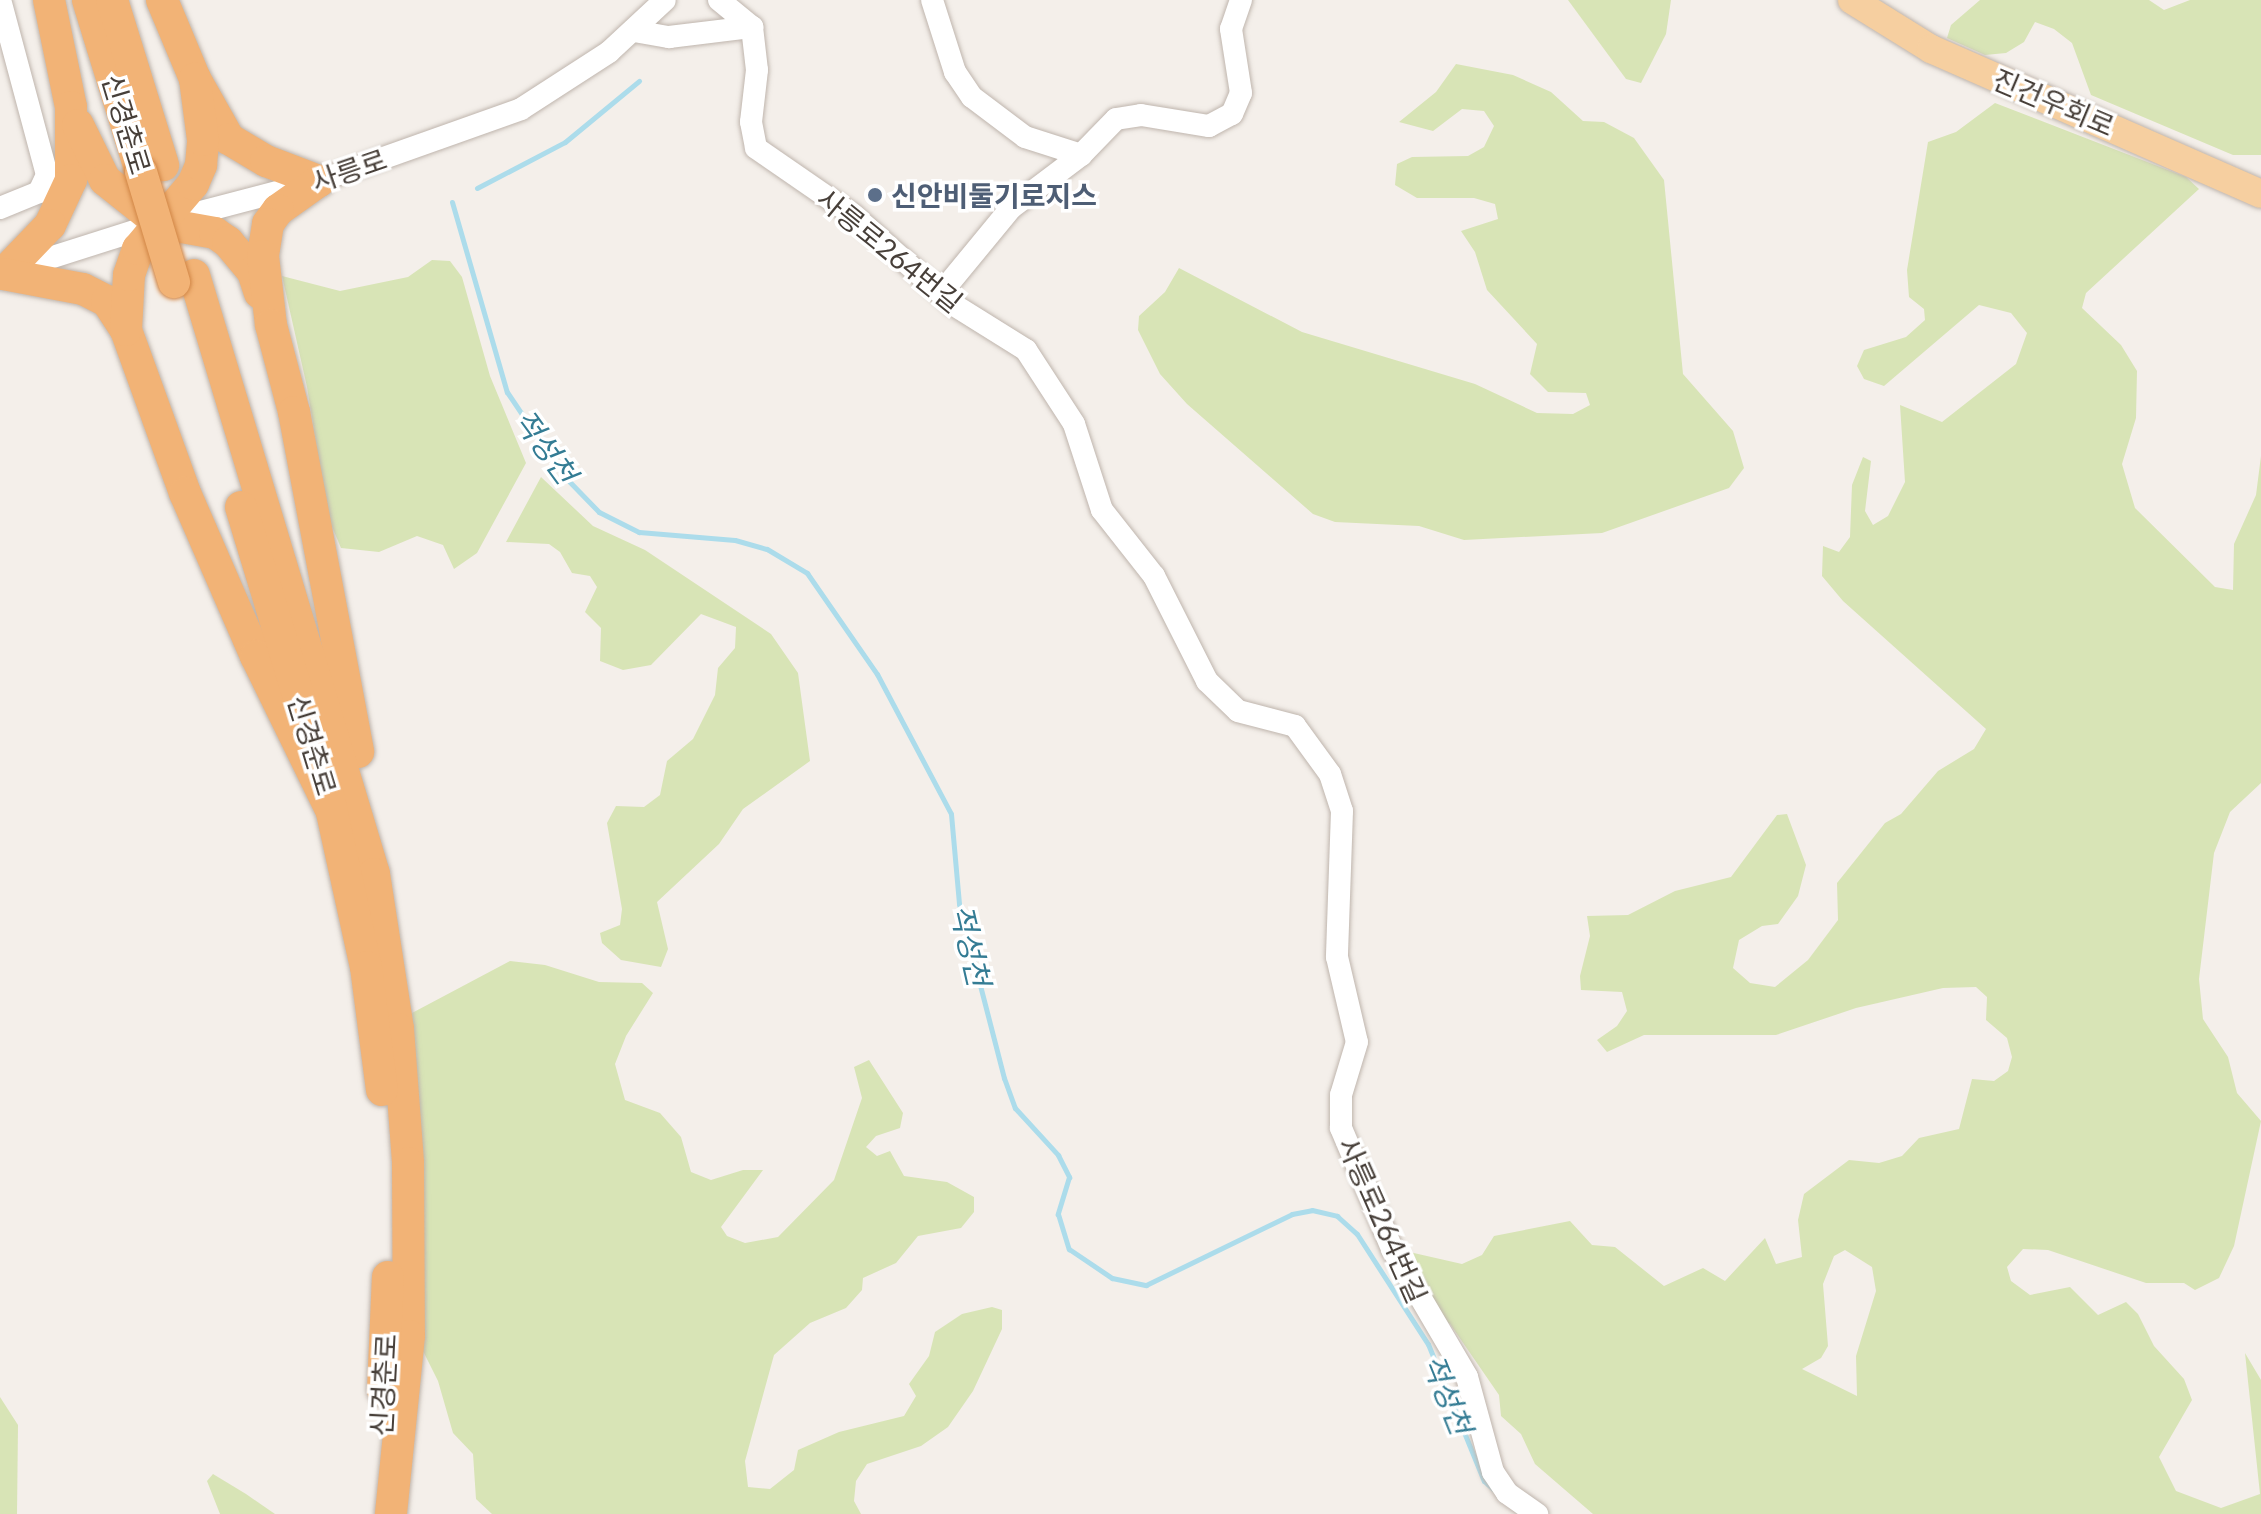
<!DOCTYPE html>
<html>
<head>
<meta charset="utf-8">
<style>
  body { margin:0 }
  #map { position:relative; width:2261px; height:1514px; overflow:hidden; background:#f4efea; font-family:Lato,"Noto Sans KR",sans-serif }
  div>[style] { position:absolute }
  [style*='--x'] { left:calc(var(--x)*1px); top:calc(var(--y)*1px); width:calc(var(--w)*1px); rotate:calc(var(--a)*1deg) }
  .green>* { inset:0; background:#d8e4b6 }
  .stream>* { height:5px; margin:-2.5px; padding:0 2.5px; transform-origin:2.5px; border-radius:2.5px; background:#acdceb }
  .roads { filter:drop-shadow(0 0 2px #bfb5ad) drop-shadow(0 0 2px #bfb5ad) }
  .minor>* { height:22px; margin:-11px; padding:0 11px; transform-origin:11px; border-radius:11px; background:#fff }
  .major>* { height:28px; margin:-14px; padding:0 14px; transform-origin:14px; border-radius:14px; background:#f6cfa0 }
  .highway>* { height:32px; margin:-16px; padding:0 16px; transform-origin:16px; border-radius:16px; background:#f2b376 }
  .bridges { filter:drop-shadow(0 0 2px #d18646) drop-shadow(0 0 2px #d18646) }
  .highway-bridge>* { height:32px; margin:-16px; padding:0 16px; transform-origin:16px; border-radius:16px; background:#f2b376 }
  .dots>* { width:22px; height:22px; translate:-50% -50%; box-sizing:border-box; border:4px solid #fff; border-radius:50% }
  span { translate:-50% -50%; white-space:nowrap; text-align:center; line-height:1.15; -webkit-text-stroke:7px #fff; paint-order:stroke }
  .street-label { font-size:28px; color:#473f39 }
  .service-label { font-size:28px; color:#4e5e75; font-weight:700 }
  .left { translate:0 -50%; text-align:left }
  .water-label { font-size:30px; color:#347c94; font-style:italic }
</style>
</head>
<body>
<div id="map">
  <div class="green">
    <div style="clip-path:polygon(1568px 0,1671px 0,1666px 34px,1641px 83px,1626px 79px)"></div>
    <div style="clip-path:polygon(1980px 0,2149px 0,2164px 10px,2190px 0,2261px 0,2261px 155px,2233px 155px,2091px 95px,2072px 43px,2054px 29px,2035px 22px,2024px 42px,2006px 53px,1985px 55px,1947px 38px,1951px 25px)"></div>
    <div style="clip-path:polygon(1456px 64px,1513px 75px,1551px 92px,1583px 121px,1604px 122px,1634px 138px,1664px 180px,1683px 374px,1733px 431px,1744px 468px,1729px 488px,1602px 533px,1464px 540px,1419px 526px,1335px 522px,1313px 514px,1187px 404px,1160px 374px,1138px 330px,1139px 316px,1165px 292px,1179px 268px,1302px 332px,1475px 384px,1537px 413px,1573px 414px,1590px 405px,1586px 393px,1548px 392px,1530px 374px,1537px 344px,1487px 290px,1475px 252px,1461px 231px,1498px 219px,1495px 204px,1474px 198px,1417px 198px,1395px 185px,1397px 164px,1412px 157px,1468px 156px,1484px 147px,1494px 126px,1484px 111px,1462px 109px,1433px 131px,1399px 122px,1436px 92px)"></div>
    <div style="clip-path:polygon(evenodd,1995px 103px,2186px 177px,2199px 189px,2086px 293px,2082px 308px,2121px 345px,2137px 371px,2136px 418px,2122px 464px,2135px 508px,2215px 587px,2233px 590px,2234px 544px,2256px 495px,2261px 456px,2261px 783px,2230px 812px,2214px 853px,2199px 979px,2203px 1019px,2228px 1057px,2237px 1093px,2261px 1121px,2234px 1246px,2219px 1278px,2195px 1290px,2184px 1283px,2146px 1283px,2048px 1250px,2023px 1249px,2007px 1267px,2011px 1281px,2030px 1295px,2070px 1287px,2098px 1315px,2126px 1302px,2138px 1314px,2154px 1346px,2184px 1379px,2192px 1400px,2159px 1457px,2176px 1491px,2221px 1508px,2260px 1494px,2245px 1353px,2261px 1380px,2261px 1514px,1593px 1514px,1535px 1464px,1521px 1434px,1501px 1416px,1499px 1395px,1450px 1324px,1431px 1310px,1405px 1251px,1462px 1264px,1482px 1255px,1494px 1236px,1570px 1221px,1592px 1245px,1615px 1247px,1664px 1286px,1703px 1268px,1725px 1281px,1765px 1238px,1776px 1264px,1802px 1257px,1798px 1220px,1804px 1194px,1849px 1160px,1879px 1163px,1902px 1156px,1919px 1138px,1959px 1129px,1972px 1079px,1994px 1081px,2008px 1071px,2012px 1057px,2007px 1038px,1986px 1020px,1987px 997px,1976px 987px,1943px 988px,1856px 1008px,1776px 1035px,1644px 1035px,1607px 1052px,1597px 1040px,1617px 1026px,1627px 1011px,1622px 992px,1581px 990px,1580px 976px,1590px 936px,1587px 916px,1628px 915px,1675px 891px,1731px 877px,1777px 815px,1787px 814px,1806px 865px,1798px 896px,1778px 924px,1762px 926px,1739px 940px,1733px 968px,1750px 983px,1775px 987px,1808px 960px,1838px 920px,1837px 883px,1885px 823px,1901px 814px,1938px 771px,1974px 749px,1986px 729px,1843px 601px,1822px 576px,1823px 546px,1839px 552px,1850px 537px,1852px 485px,1863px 457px,1871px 461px,1865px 511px,1873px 525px,1888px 516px,1905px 482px,1900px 405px,1942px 422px,2016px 364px,2027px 333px,2011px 313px,1979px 305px,1884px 386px,1864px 379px,1857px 366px,1864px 350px,1906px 337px,1925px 320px,1924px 309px,1909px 297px,1907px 270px,1928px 142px,1956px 132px,1995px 103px,1845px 1250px,1872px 1267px,1876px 1291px,1856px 1356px,1857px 1396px,1802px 1369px,1821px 1358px,1828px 1346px,1823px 1284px,1834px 1256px,1845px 1250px)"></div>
    <div style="clip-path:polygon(432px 260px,450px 261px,462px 277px,490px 376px,526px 463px,477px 553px,454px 569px,443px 545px,417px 536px,379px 552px,341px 548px,328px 517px,307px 387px,282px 276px,340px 291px,408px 277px)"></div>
    <div style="clip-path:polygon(541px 477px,593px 526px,645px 550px,771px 634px,798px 673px,810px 761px,743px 809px,719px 844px,657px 902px,668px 949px,661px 967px,621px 960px,602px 943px,600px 933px,620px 925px,622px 909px,607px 823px,616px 806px,644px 807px,660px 795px,667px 761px,693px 739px,715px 695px,718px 668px,735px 648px,736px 627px,701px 614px,651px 665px,623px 670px,600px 661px,601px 628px,585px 612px,597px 587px,590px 576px,572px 573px,560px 552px,549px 544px,506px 542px)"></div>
    <div style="clip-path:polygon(510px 961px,545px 965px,599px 982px,642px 983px,653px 993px,626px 1036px,615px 1064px,625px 1100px,660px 1113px,681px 1137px,691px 1172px,711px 1180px,743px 1170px,763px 1170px,721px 1227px,727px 1236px,745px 1243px,778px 1237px,834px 1180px,862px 1098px,854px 1067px,869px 1060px,903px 1113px,900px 1128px,876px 1136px,866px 1147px,877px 1156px,890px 1151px,904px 1176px,947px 1182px,974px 1197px,974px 1212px,961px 1228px,918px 1236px,896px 1263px,863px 1278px,862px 1290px,846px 1308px,810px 1323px,774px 1355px,745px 1461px,748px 1487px,770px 1489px,794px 1470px,798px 1450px,839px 1432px,904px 1416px,916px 1396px,909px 1384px,929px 1356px,935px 1332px,962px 1314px,992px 1307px,1002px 1310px,1002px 1329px,973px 1391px,948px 1427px,921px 1446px,867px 1464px,856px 1481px,854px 1501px,861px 1514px,492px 1514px,476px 1499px,473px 1454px,453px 1433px,438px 1381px,419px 1343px,424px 1234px,412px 1013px)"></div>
    <div style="clip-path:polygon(0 1397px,18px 1425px,17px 1514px,0 1514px)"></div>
    <div style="clip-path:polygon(213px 1474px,246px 1494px,275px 1514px,220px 1514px,207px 1481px)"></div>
  </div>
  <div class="stream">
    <div style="--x:477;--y:188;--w:99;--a:-27.6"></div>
    <div style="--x:565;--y:142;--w:96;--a:-39.5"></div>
    <div style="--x:452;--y:202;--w:198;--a:73.9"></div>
    <div style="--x:507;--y:392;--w:99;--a:56.1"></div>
    <div style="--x:562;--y:474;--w:53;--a:45.8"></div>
    <div style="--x:599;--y:512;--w:45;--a:26.6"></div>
    <div style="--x:639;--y:532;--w:96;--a:4.8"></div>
    <div style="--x:735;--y:540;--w:33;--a:16"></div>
    <div style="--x:767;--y:549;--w:47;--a:31"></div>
    <div style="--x:807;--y:573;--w:123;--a:55.3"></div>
    <div style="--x:877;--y:674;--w:158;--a:62.1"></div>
    <div style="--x:951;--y:814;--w:90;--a:84.9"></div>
    <div style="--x:959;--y:904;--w:180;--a:75.5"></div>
    <div style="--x:1004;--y:1078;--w:32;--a:70"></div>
    <div style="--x:1015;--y:1108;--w:64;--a:47.5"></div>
    <div style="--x:1058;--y:1155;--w:25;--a:63"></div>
    <div style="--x:1069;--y:1177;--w:39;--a:107"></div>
    <div style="--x:1058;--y:1214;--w:37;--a:73"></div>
    <div style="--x:1069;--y:1249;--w:52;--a:34"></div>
    <div style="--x:1112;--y:1278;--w:35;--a:12"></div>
    <div style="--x:1146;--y:1285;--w:162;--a:-25.9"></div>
    <div style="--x:1292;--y:1214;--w:20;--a:-11"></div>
    <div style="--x:1312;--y:1210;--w:26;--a:13"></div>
    <div style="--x:1337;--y:1216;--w:27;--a:42"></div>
    <div style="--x:1357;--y:1234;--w:131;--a:57.2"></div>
    <div style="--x:1428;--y:1344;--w:148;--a:67.8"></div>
    <div style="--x:1484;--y:1481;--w:13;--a:42"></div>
  </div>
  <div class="roads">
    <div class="minor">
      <div style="--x:719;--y:0;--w:43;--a:39.3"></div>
      <div style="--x:932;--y:0;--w:76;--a:72.3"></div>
      <div style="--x:955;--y:72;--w:30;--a:56"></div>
      <div style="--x:972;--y:97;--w:66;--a:37"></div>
      <div style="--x:1025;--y:137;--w:59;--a:17.8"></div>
      <div style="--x:634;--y:31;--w:36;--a:10"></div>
      <div style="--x:669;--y:37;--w:84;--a:-6.9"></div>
      <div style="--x:752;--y:27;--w:43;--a:83.4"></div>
      <div style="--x:757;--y:70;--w:52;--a:96.6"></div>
      <div style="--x:751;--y:122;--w:26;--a:79"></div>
      <div style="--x:756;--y:148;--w:118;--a:34.6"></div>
      <div style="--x:853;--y:215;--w:135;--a:41.7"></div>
      <div style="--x:954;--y:305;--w:85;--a:32"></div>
      <div style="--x:1026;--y:350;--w:88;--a:57"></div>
      <div style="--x:1074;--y:424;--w:90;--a:72"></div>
      <div style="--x:1102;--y:510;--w:84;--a:51.8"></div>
      <div style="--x:1154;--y:576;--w:118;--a:63.2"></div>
      <div style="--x:1207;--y:681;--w:43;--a:44.1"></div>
      <div style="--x:1238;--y:711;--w:59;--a:14.7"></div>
      <div style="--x:1295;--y:726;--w:59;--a:53.9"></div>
      <div style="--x:1330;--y:774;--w:39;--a:72"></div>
      <div style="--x:1342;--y:811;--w:146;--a:92"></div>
      <div style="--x:1337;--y:957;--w:87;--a:76.8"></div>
      <div style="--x:1357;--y:1042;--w:55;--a:106.8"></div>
      <div style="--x:1341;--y:1095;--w:33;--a:90"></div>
      <div style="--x:1341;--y:1128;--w:131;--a:67.1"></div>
      <div style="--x:1392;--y:1249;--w:148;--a:59.6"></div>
      <div style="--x:1467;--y:1377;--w:98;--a:74.7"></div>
      <div style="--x:1493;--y:1472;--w:25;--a:56"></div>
      <div style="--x:1507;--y:1493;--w:37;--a:35"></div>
      <div style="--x:0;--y:208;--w:42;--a:-22.3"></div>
      <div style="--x:39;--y:192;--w:19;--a:-65"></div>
      <div style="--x:47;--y:175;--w:181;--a:-105"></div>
      <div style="--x:9;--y:271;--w:157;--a:-17.7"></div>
      <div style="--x:159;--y:223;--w:165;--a:-14.7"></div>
      <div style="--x:319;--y:181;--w:214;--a:-19.6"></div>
      <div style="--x:521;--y:109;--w:105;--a:-32.9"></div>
      <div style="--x:609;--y:52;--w:76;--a:-42.9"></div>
      <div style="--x:941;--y:293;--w:110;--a:-50.5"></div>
      <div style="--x:1011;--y:208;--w:88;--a:-37.1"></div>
      <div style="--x:1081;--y:155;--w:50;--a:-45.8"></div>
      <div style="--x:1116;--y:119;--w:25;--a:-9"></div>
      <div style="--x:1141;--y:115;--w:69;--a:9.2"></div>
      <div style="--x:1209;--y:126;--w:26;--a:-28"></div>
      <div style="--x:1232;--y:114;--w:23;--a:-67"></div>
      <div style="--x:1241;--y:93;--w:65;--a:-98.9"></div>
      <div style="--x:1231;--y:29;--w:31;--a:-71"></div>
    </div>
    <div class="major">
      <div style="--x:1852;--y:0;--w:93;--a:31.8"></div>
      <div style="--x:1931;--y:49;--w:360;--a:23.7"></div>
    </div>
    <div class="highway">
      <div style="--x:49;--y:0;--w:109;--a:78.4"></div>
      <div style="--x:71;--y:107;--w:73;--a:90"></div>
      <div style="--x:71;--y:180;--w:50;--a:115"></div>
      <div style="--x:50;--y:225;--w:68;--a:133.8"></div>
      <div style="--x:3;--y:274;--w:81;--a:10.6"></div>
      <div style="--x:83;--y:289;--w:27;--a:27"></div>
      <div style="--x:107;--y:301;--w:35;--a:57"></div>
      <div style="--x:126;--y:330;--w:173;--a:70.1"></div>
      <div style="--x:185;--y:493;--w:178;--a:66.5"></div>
      <div style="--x:256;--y:656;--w:174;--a:64"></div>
      <div style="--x:88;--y:0;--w:180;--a:72.9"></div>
      <div style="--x:112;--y:0;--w:173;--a:72.8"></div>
      <div style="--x:162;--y:0;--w:86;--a:67.3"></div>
      <div style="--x:195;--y:79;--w:69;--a:60.5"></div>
      <div style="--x:229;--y:139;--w:43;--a:30.7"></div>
      <div style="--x:266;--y:161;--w:57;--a:20.7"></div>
      <div style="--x:78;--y:125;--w:61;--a:63.9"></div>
      <div style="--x:105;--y:180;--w:69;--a:38.5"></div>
      <div style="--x:159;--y:223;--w:57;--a:10.1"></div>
      <div style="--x:215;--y:233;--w:16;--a:35"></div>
      <div style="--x:228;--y:242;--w:39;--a:50"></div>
      <div style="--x:253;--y:272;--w:22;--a:72"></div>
      <div style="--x:319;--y:181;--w:50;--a:144.7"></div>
      <div style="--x:278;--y:210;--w:17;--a:126"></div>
      <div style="--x:268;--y:224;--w:32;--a:99"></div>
      <div style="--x:263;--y:256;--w:69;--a:83.4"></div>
      <div style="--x:271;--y:325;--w:90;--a:75.2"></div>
      <div style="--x:294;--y:412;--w:346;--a:79.3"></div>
      <div style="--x:194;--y:275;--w:625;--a:73.27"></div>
      <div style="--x:374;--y:874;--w:157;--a:81.2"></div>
      <div style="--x:398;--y:1029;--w:134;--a:85.7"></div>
      <div style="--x:408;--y:1163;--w:173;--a:89.7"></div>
      <div style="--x:409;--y:1336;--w:179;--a:95.8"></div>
      <div style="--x:126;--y:330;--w:55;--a:-86.9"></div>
      <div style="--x:129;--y:275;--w:28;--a:-71"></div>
      <div style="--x:138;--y:249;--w:85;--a:-49.8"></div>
      <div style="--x:193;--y:184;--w:21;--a:-67"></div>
      <div style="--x:201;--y:165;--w:25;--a:-85"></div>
      <div style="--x:203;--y:140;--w:62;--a:-97.5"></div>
      <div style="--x:241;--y:507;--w:217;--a:73.1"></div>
      <div style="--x:327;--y:790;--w:181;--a:77.6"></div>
      <div style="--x:366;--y:967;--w:124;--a:82.6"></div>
      <div style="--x:383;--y:1390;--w:113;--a:-87.5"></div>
    </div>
  </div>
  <div class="bridges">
    <div class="highway-bridge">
      <div style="--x:141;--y:172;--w:115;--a:73.3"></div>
    </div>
  </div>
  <div class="dots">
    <div style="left:875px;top:195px;background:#5c6f8a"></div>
  </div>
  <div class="street-label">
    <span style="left:2054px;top:102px;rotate:23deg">진건우회로</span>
    <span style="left:127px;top:124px;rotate:73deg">신경춘로</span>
    <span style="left:349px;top:170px;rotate:-19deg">사릉로</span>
    <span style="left:890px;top:250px;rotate:39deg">사릉로264번길</span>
    <span style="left:313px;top:745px;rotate:73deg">신경춘로</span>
    <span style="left:1383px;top:1220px;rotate:66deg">사릉로264번길</span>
    <span style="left:383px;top:1385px;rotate:-87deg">신경춘로</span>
  </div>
  <div class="service-label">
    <span class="left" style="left:891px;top:195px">신안비둘기로지스</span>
  </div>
  <div class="water-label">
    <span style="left:546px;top:446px;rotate:54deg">적성천</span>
    <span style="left:971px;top:945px;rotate:77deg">적성천</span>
    <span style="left:1448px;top:1394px;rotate:68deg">적성천</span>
  </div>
</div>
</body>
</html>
